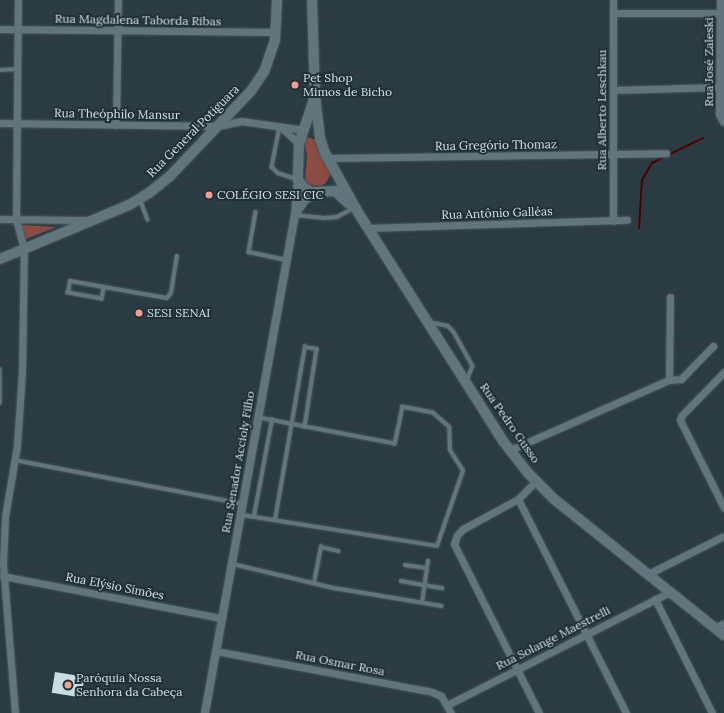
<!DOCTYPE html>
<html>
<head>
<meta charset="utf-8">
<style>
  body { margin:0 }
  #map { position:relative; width:724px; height:713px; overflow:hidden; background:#2a3b41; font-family:Lora,serif }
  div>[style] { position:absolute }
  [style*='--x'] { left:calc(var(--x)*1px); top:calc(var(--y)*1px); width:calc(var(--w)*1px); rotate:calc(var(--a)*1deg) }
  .green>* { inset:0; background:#8c4b43 }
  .stream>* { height:2px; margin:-1px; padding:0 1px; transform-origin:1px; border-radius:1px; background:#4e0103 }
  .building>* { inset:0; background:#c8dce4; transform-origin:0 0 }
  .roads { filter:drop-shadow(0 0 1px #49575d) drop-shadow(0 0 1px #49575d) }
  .service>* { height:3.5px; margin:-1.75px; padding:0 1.75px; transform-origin:1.75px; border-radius:1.75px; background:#62747c }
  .minor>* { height:7px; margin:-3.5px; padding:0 3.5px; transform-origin:3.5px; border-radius:3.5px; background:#62747c }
  .tertiary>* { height:8px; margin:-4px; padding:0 4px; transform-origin:4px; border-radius:4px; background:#62747c }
  .secondary>* { height:10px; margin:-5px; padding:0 5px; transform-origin:5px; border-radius:5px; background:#62747c }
  .dots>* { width:11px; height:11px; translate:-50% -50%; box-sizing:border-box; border:2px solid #203037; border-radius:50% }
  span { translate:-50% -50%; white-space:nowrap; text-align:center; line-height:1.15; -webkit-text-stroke:4px #203037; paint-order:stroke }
  .street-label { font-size:12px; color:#d6e0e4 }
  .poi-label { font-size:12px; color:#d6e0e4 }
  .left { translate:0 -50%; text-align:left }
</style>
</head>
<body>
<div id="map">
  <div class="green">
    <div style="clip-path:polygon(307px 137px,316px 140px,331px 173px,326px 183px,320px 186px,310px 185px,305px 181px,307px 155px,304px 140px)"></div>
    <div style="clip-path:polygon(21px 225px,56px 227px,26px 239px)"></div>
  </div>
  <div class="stream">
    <div style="--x:639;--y:228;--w:48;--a:-86.4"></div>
    <div style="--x:642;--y:180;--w:20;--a:-60"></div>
    <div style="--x:652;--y:163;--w:57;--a:-26.1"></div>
  </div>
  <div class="building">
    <div style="left:55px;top:672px;width:30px;height:21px;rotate:9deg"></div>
  </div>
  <div class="roads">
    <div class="service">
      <div style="--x:0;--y:70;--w:17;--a:-3"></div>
      <div style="--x:280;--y:127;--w:41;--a:101.3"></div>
      <div style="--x:272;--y:167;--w:8;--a:45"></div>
      <div style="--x:278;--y:173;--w:20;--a:18"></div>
      <div style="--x:140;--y:199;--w:22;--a:69"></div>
      <div style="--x:256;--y:212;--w:41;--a:99.9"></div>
      <div style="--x:249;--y:252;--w:38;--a:12"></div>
      <div style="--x:295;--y:215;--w:29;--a:6"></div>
      <div style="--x:324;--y:218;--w:13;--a:-4"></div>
      <div style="--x:337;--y:217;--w:19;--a:-28"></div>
      <div style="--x:104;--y:288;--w:11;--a:100"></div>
      <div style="--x:102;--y:299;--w:35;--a:-170"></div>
      <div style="--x:68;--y:293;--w:12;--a:-81"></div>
      <div style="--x:70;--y:281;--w:98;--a:9.9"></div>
      <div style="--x:167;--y:298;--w:6;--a:-51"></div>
      <div style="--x:171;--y:293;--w:37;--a:-81"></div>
      <div style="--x:429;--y:322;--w:19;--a:12"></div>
      <div style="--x:448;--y:326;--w:8;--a:45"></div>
      <div style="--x:454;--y:332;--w:39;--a:61"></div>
      <div style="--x:473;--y:366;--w:16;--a:112"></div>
      <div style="--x:0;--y:369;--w:34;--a:90"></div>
      <div style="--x:15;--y:460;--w:232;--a:10.9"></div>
      <div style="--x:242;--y:515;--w:197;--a:9"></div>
      <div style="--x:437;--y:546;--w:79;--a:-70.9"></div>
      <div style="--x:463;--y:471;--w:25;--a:-122"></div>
      <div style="--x:450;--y:450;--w:23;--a:-92"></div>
      <div style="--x:449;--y:427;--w:21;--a:-139"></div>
      <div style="--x:433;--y:413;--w:31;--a:-169"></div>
      <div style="--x:403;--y:407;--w:38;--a:102"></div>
      <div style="--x:395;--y:444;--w:138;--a:-169.2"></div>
      <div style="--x:254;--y:516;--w:98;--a:-79.4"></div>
      <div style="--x:275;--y:520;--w:176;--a:-80.2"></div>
      <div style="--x:305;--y:347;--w:12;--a:9"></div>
      <div style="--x:317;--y:349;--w:79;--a:98.7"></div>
      <div style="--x:233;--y:564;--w:104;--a:13.4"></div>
      <div style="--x:334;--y:588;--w:109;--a:9.5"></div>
      <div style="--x:405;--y:565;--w:22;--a:8"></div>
      <div style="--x:401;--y:581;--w:42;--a:9.7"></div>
      <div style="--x:314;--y:583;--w:37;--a:-79"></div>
      <div style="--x:321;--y:547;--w:18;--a:13"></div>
      <div style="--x:422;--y:603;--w:42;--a:-81.9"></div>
    </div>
    <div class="minor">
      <div style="--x:613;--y:13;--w:111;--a:0"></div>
      <div style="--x:0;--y:29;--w:275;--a:0.6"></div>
      <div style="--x:613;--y:90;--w:108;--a:-1.6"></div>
      <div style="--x:0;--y:123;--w:218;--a:0.8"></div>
      <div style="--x:218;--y:126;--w:24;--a:-12"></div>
      <div style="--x:241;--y:121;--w:64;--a:8.1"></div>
      <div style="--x:116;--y:125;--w:125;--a:-89.1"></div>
      <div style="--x:282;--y:128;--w:23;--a:43"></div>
      <div style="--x:327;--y:158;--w:339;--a:-0.8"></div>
      <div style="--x:0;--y:219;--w:88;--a:0.7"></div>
      <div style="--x:613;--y:221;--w:221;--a:-90"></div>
      <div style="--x:368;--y:228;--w:259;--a:-1.8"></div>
      <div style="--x:724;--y:372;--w:60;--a:134.3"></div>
      <div style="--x:682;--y:415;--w:5;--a:112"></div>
      <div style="--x:680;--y:420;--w:98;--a:63.4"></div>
      <div style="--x:669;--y:380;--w:83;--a:-89.3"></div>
      <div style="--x:510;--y:450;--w:174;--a:-23.8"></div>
      <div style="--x:669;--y:380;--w:12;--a:-5"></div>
      <div style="--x:681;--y:379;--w:46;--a:-45.9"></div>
      <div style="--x:536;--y:481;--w:25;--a:135"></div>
      <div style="--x:518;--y:499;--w:63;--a:151.4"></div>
      <div style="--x:463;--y:529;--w:8;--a:135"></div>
      <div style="--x:457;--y:535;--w:9;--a:108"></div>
      <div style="--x:454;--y:544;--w:189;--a:63.3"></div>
      <div style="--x:518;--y:499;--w:240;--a:63.2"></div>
      <div style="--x:648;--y:574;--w:85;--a:-26.6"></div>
      <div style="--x:3;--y:576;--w:223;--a:10.9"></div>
      <div style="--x:655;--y:599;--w:127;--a:63.4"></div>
      <div style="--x:715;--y:628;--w:10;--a:-29"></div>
      <div style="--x:216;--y:651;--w:220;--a:10.7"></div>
      <div style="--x:432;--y:692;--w:10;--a:24"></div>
      <div style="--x:441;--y:696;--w:20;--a:60"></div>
      <div style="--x:447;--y:705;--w:250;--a:-26.9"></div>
      <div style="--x:15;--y:713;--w:150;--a:-94.6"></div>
      <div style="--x:3;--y:563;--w:46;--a:-87.5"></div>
      <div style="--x:5;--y:517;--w:73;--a:-80.5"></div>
      <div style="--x:17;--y:445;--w:74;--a:-86.1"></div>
      <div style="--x:22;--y:371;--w:122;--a:-89.1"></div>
      <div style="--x:24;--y:249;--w:30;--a:-105"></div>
      <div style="--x:16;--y:220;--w:220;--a:-89.5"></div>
    </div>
    <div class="tertiary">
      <div style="--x:721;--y:0;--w:115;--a:90.5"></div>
      <div style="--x:720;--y:115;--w:8;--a:60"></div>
      <div style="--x:297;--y:212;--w:14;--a:-56"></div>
      <div style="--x:305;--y:200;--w:13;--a:-29"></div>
      <div style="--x:205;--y:713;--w:506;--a:-79.76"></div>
      <div style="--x:295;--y:215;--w:35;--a:-85"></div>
    </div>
    <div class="secondary">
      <div style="--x:312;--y:0;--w:96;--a:88.2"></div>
      <div style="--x:315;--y:96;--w:42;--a:83.2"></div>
      <div style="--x:320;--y:138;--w:16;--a:72"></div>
      <div style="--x:325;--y:153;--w:70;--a:60.9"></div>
      <div style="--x:359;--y:214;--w:269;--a:57.6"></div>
      <div style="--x:503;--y:441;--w:39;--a:52"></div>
      <div style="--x:527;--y:472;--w:38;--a:45"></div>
      <div style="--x:554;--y:499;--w:218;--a:38.7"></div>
      <div style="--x:314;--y:99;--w:47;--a:108.4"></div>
      <div style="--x:299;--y:144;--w:36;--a:92"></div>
      <div style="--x:298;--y:180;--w:9;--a:54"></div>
      <div style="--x:303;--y:187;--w:9;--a:32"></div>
      <div style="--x:311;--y:192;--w:24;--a:-2"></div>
      <div style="--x:335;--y:191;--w:18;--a:43"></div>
      <div style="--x:0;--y:259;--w:140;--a:-22.7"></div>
      <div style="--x:129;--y:205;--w:23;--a:-31"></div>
      <div style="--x:149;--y:193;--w:27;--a:-39"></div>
      <div style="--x:170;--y:176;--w:117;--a:-46.4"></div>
      <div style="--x:251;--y:91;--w:23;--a:-56"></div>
      <div style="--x:264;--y:72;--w:34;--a:-71"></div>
      <div style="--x:275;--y:40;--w:40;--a:-87.1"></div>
    </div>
  </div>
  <div class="dots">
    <div style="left:295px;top:85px;background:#f59c91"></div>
    <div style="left:209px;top:195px;background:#f59c91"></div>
    <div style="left:139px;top:313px;background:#f59c91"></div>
    <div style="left:68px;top:685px;background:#f59c91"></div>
  </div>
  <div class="street-label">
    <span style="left:138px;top:20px;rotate:1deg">Rua Magdalena Taborda Ribas</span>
    <span style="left:709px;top:62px;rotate:-90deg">Rua José Zaleski</span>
    <span style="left:602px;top:110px;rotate:-90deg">Rua Alberto Leschkau</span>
    <span style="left:117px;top:114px;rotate:1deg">Rua Theóphilo Mansur</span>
    <span style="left:193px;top:131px;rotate:-45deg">Rua General Potiguara</span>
    <span style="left:496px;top:145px;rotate:-1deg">Rua Gregório Thomaz</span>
    <span style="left:497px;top:213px;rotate:-2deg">Rua Antônio Galléas</span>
    <span style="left:510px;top:423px;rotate:55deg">Rua Pedro Gusso</span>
    <span style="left:238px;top:462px;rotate:-80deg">Rua Senador Accioly Filho</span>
    <span style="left:115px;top:586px;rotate:11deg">Rua Elýsio Simões</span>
    <span style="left:553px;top:638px;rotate:-27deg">Rua Solange Maestrelli</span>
    <span style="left:340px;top:663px;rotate:11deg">Rua Osmar Rosa</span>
  </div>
  <div class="poi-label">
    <span class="left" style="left:303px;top:85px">Pet Shop<br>Mimos de Bicho</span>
    <span class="left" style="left:217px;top:195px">COLÉGIO SESI CIC</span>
    <span class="left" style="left:147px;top:313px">SESI SENAI</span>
    <span class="left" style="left:76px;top:685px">Paróquia Nossa<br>Senhora da Cabeça</span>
  </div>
</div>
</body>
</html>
